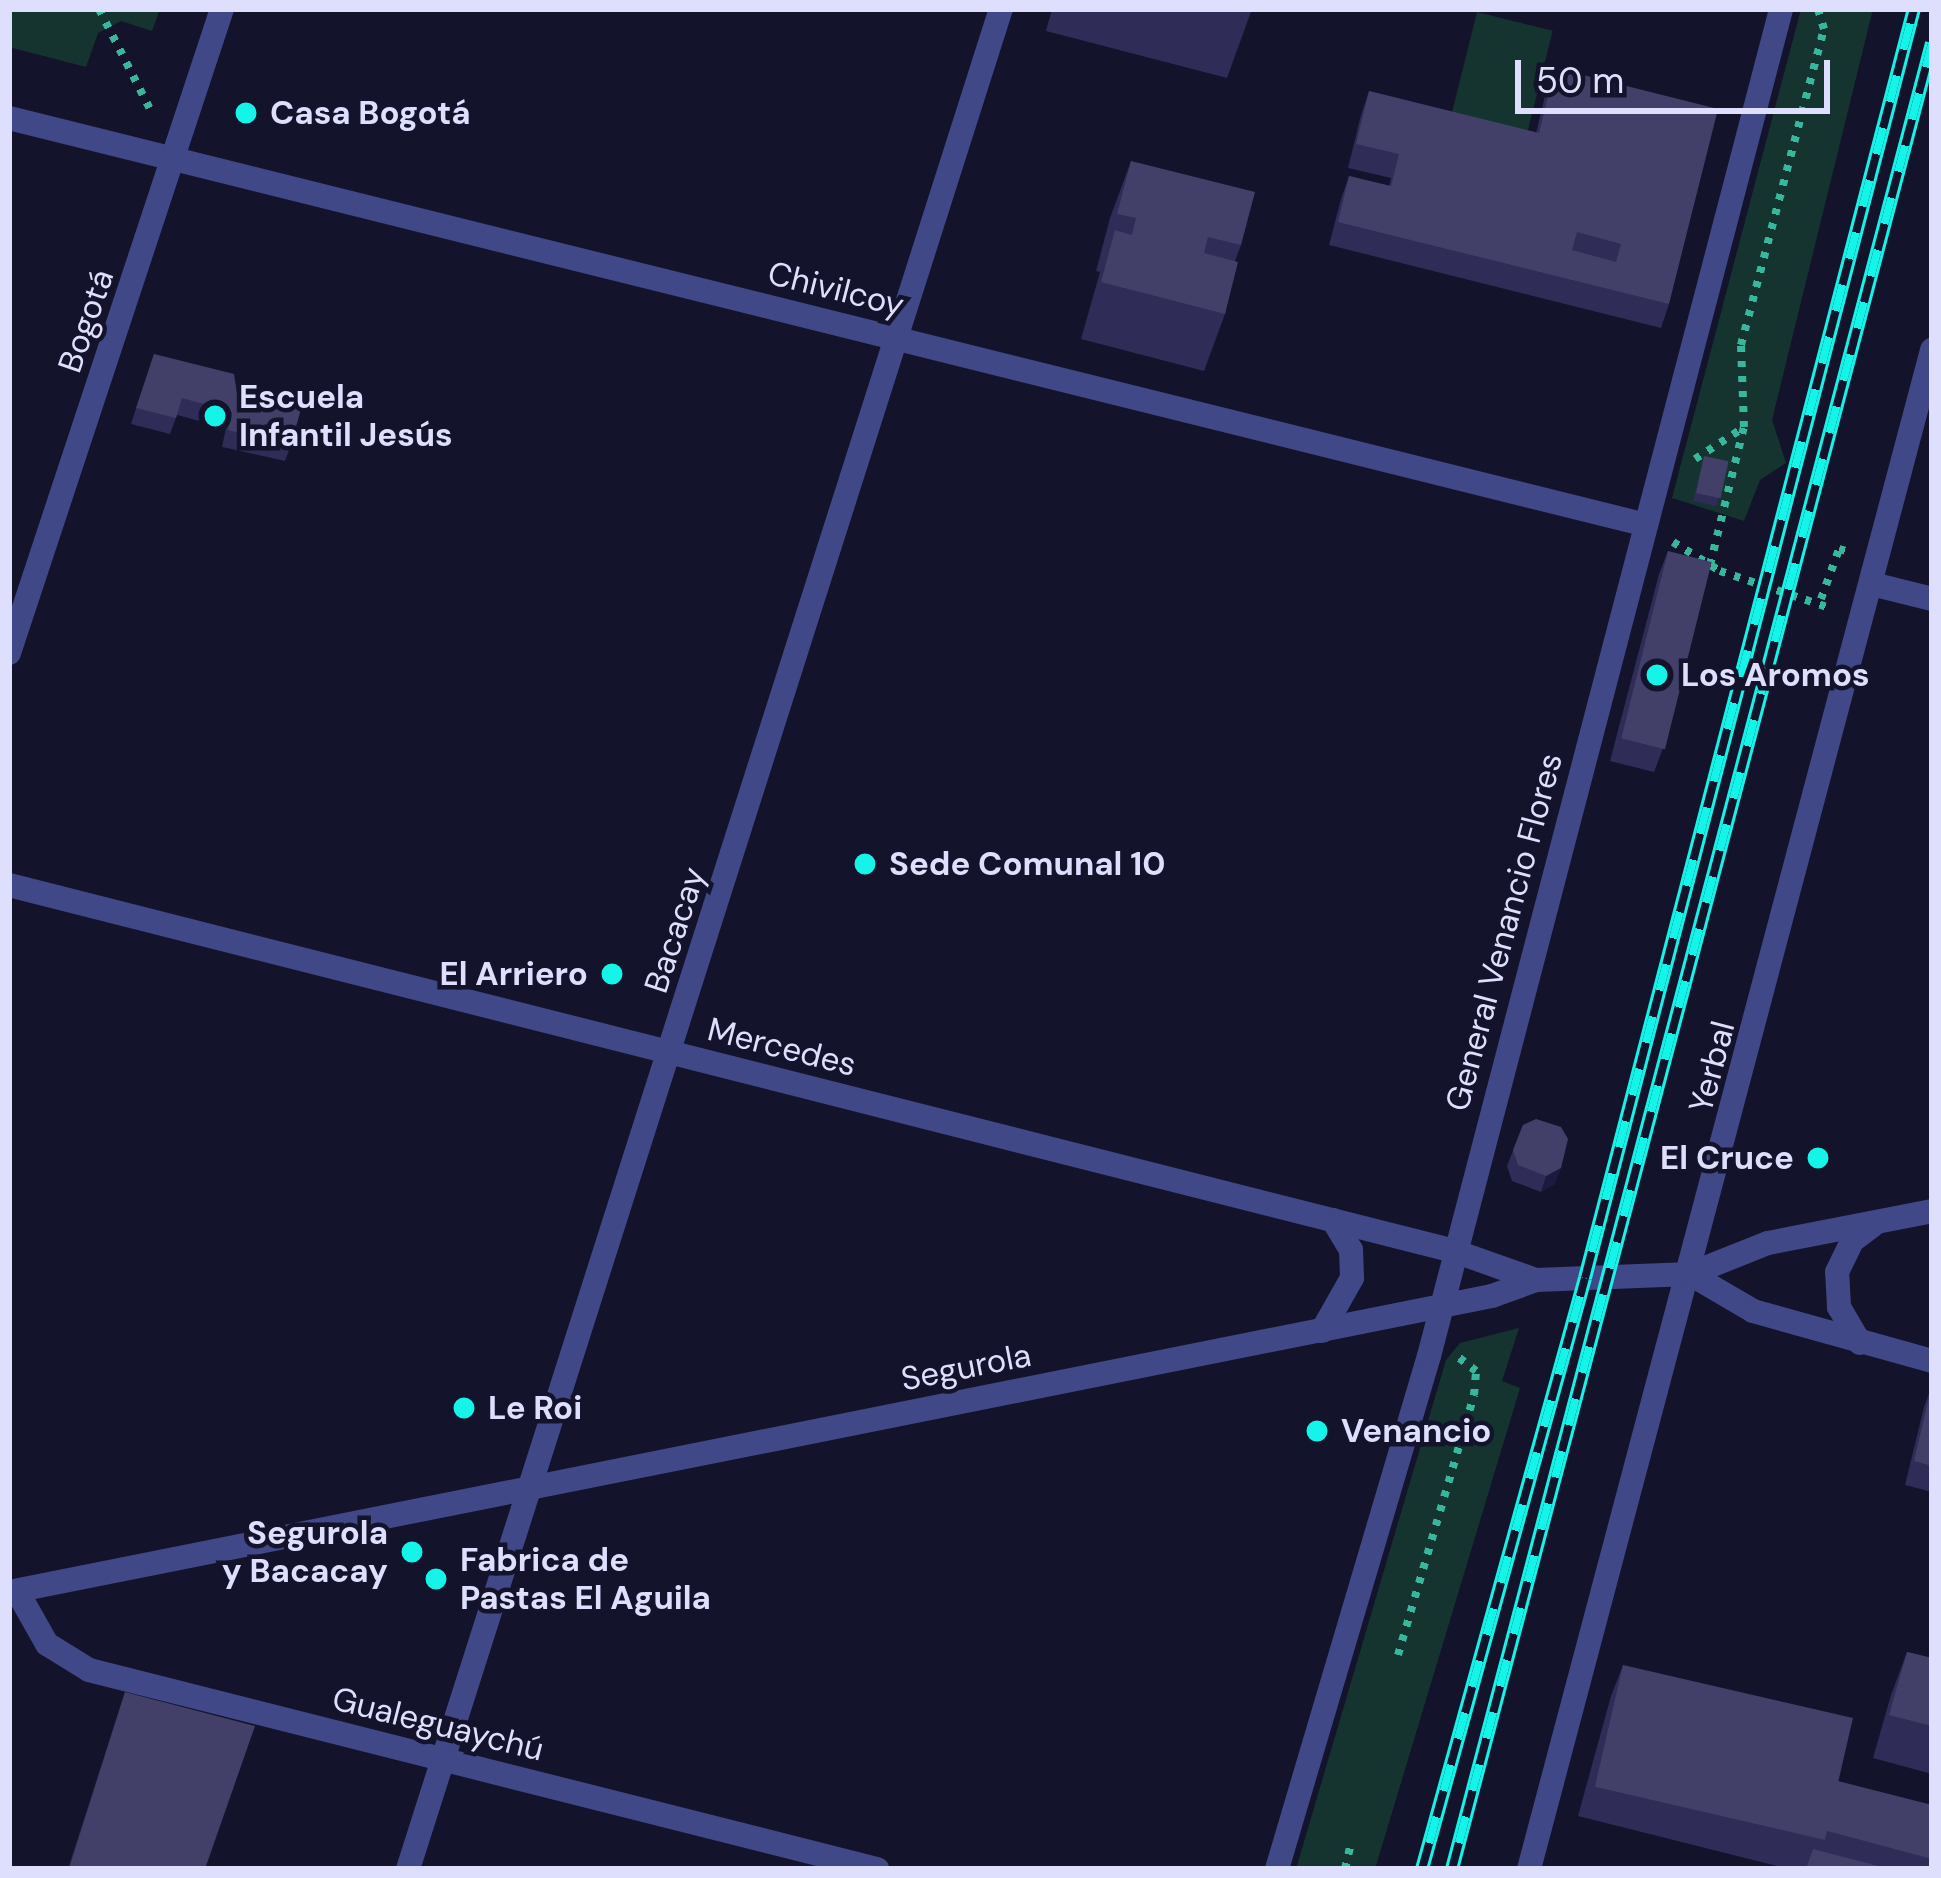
<!DOCTYPE html>
<html>
<head>
<meta charset="utf-8">
<style>
  body { margin:0 }
  #map { position:relative; width:1941px; height:1878px; overflow:hidden; background:#13132b; font-family:"DM Sans",sans-serif }
  div>[style] { position:absolute }
  [style*='--x'] { left:calc(var(--x)*1px); top:calc(var(--y)*1px); width:calc(var(--w)*1px); rotate:calc(var(--a)*1deg) }
  .green>* { inset:0; background:#16342f; transform-origin:0 0 }
  .path>* { height:8px; margin-top:-4px; transform-origin:0; background:repeating-linear-gradient(90deg,#37b89d 0 6px,transparent 0 15px) }
  .minor>* { height:24px; margin:-12px; padding:0 12px; transform-origin:12px; border-radius:12px; background:#404887 }
  .tertiary>* { height:24px; margin:-12px; padding:0 12px; transform-origin:12px; border-radius:12px; background:#404887 }
  .rail>* { height:14px; margin-top:-7px; transform-origin:0; background:repeating-linear-gradient(90deg,#13132b 0 27px,#14f4e9 0 54px); box-sizing:border-box; border-block:3px solid #14f4e9 }
  .wall>* { inset:0; background:#2f2c57 }
  .shaded-wall>* { inset:0; background:#1c1a3e }
  .building>* { inset:0; background:#424069; transform-origin:0 0 }
  .dots>* { width:33px; height:33px; translate:-50% -50%; box-sizing:border-box; border:6px solid #13132b; border-radius:50% }
  span { translate:-50% -50%; white-space:nowrap; text-align:center; line-height:1.15; -webkit-text-stroke:9px #13132b; paint-order:stroke }
  .poi-label { font-size:33px; color:#dedffd; font-weight:700 }
  .left { translate:0 -50%; text-align:left }
  .right { translate:-100% -50%; text-align:right }
  .street-label { font-size:33px; color:#dedffd }
  .frame { position:absolute; inset:0; border:12px solid #dedffd; pointer-events:none }
  .scale { position:absolute; left:1515px; top:60px; width:315px; height:54px; box-sizing:border-box; border:6px solid #dedffd; border-top:0; padding-left:15px; font-size:36px; line-height:42px; white-space:nowrap; color:#dedffd; -webkit-text-stroke:9px #13132b; paint-order:stroke }
</style>
</head>
<body>
<div id="map">
  <div class="green">
    <div style="clip-path:polygon(9px 9px,160px 9px,152px 31px,121px 21px,98px 33px,86px 67px,9px 47px)"></div>
    <div style="clip-path:polygon(1801px 9px,1873px 9px,1772px 420px,1786px 463px,1760px 480px,1744px 521px,1672px 498px)"></div>
    <div style="left:1477px;top:12px;width:78px;height:119px;rotate:14deg"></div>
    <div style="clip-path:polygon(1519px 1328px,1502px 1381px,1520px 1388px,1375px 1869px,1296px 1869px,1446px 1360px,1460px 1343px)"></div>
  </div>
  <div class="path">
    <div style="--x:99;--y:9;--w:119;--a:63"></div>
    <div style="--x:1695;--y:459;--w:57;--a:-32.9"></div>
    <div style="--x:1673;--y:542;--w:55;--a:31.7"></div>
    <div style="--x:1720;--y:571;--w:116;--a:18.6"></div>
    <div style="--x:1710;--y:565;--w:142;--a:-76.2"></div>
    <div style="--x:1744;--y:427;--w:82;--a:-92.1"></div>
    <div style="--x:1741;--y:345;--w:327;--a:-75.3"></div>
    <div style="--x:1824;--y:29;--w:21;--a:-107"></div>
    <div style="--x:1821;--y:599;--w:53;--a:-70.2"></div>
    <div style="--x:1839;--y:549;--w:11;--a:15"></div>
    <div style="--x:1398;--y:1655;--w:271;--a:-73.7"></div>
    <div style="--x:1474;--y:1395;--w:24;--a:-85"></div>
    <div style="--x:1476;--y:1371;--w:24;--a:-142"></div>
    <div style="--x:1345;--y:1869;--w:26;--a:-77"></div>
  </div>
  <div class="minor">
    <div style="--x:9;--y:118;--w:1687;--a:13.96"></div>
    <div style="--x:1872;--y:584;--w:62;--a:14"></div>
    <div style="--x:9;--y:653;--w:678;--a:-71.7"></div>
    <div style="--x:17;--y:1591;--w:61;--a:60.5"></div>
    <div style="--x:47;--y:1644;--w:49;--a:31.8"></div>
    <div style="--x:89;--y:1670;--w:813;--a:14.17"></div>
    <div style="--x:408;--y:1869;--w:1952;--a:-72.32"></div>
    <div style="--x:1277;--y:1869;--w:535;--a:-73.5"></div>
    <div style="--x:1429;--y:1356;--w:1392;--a:-75.35"></div>
    <div style="--x:1529;--y:1869;--w:1572;--a:-75.14"></div>
  </div>
  <div class="tertiary">
    <div style="--x:9;--y:885;--w:1491;--a:14.21"></div>
    <div style="--x:1454;--y:1251;--w:87;--a:19.5"></div>
    <div style="--x:1690;--y:1274;--w:73;--a:30.4"></div>
    <div style="--x:1753;--y:1311;--w:186;--a:15.6"></div>
    <div style="--x:1322;--y:1331;--w:61;--a:-60.5"></div>
    <div style="--x:1352;--y:1278;--w:28;--a:-92"></div>
    <div style="--x:1351;--y:1250;--w:35;--a:-121"></div>
    <div style="--x:1860;--y:1343;--w:42;--a:-120.3"></div>
    <div style="--x:1839;--y:1307;--w:35;--a:-93"></div>
    <div style="--x:1837;--y:1272;--w:34;--a:-64"></div>
    <div style="--x:1852;--y:1241;--w:26;--a:-37"></div>
    <div style="--x:9;--y:1592;--w:1512;--a:-11.29"></div>
    <div style="--x:1492;--y:1296;--w:47;--a:-20"></div>
    <div style="--x:1536;--y:1280;--w:154;--a:-2.2"></div>
    <div style="--x:1690;--y:1274;--w:84;--a:-21.7"></div>
    <div style="--x:1768;--y:1243;--w:167;--a:-11"></div>
  </div>
  <div class="rail">
    <div style="--x:1422;--y:1869;--w:613;--a:-74.58"></div>
    <div style="--x:1585;--y:1278;--w:1311;--a:-75.47"></div>
    <div style="--x:1452;--y:1869;--w:1888;--a:-75.27"></div>
  </div>
  <div class="wall">
    <div style="clip-path:polygon(1052px 9px,1252px 9px,1227px 78px,1046px 31px)"></div>
    <div style="clip-path:polygon(1555px 68px,1669px 304px,1661px 328px,1329px 245px,1341px 199px,1349px 176px,1389px 186px,1391px 178px,1348px 168px,1361px 115px,1369px 91px,1536px 133px,1546px 92px)"></div>
    <div style="clip-path:polygon(1131px 161px,1241px 245px,1235px 261px,1225px 314px,1204px 371px,1081px 339px,1100px 272px,1096px 271px,1110px 218px)"></div>
    <div style="clip-path:polygon(154px 354px,237px 393px,291px 445px,285px 461px,222px 447px,226px 428px,177px 415px,170px 434px,131px 424px)"></div>
    <div style="clip-path:polygon(1704px 456px,1719px 498px,1716px 506px,1693px 501px)"></div>
    <div style="clip-path:polygon(1668px 551px,1663px 748px,1654px 772px,1610px 761px,1659px 574px)"></div>
    <div style="clip-path:polygon(1523px 1125px,1555px 1184px,1541px 1192px,1512px 1181px,1507px 1166px)"></div>
    <div style="clip-path:polygon(1932px 1385px,1932px 1492px,1905px 1485px,1924px 1407px)"></div>
    <div style="clip-path:polygon(1907px 1652px,1932px 1658px,1932px 1774px,1873px 1758px,1891px 1695px)"></div>
    <div style="clip-path:polygon(1623px 1665px,1834px 1782px,1932px 1805px,1932px 1869px,1789px 1869px,1578px 1816px,1611px 1696px)"></div>
    <div style="clip-path:polygon(125px 1692px,205px 1869px,68px 1869px)"></div>
  </div>
  <div class="shaded-wall">
    <div style="clip-path:polygon(1561px 1168px,1555px 1184px,1541px 1192px,1546px 1176px)"></div>
  </div>
  <div class="building">
    <div style="clip-path:polygon(evenodd,1555px 68px,1718px 109px,1669px 304px,1338px 222px,1349px 176px,1391px 186px,1399px 154px,1356px 144px,1369px 91px,1539px 133px,1555px 68px,1577px 232px,1621px 244px,1616px 262px,1572px 250px,1577px 232px)"></div>
    <div style="clip-path:polygon(1131px 161px,1255px 192px,1241px 245px,1208px 237px,1204px 253px,1238px 262px,1225px 314px,1101px 282px,1115px 230px,1132px 235px,1136px 218px,1117px 214px)"></div>
    <div style="clip-path:polygon(154px 354px,234px 374px,237px 393px,301px 409px,291px 445px,228px 430px,232px 412px,182px 398px,176px 418px,136px 408px)"></div>
    <div style="left:1704px;top:456px;width:25px;height:38px;rotate:12deg"></div>
    <div style="left:1668px;top:551px;width:45px;height:193px;rotate:14deg"></div>
    <div style="clip-path:polygon(1536px 1119px,1561px 1127px,1568px 1139px,1561px 1168px,1546px 1176px,1518px 1165px,1513px 1150px,1523px 1125px)"></div>
    <div style="clip-path:polygon(1932px 1385px,1932px 1466px,1914px 1461px)"></div>
    <div style="clip-path:polygon(1907px 1652px,1932px 1658px,1932px 1726px,1889px 1715px)"></div>
    <div style="left:1623px;top:1665px;width:236px;height:125px;rotate:13deg"></div>
    <div style="clip-path:polygon(125px 1692px,255px 1726px,205px 1869px,69px 1869px)"></div>
    <div style="clip-path:polygon(1834px 1780px,1932px 1805px,1932px 1859px,1820px 1829px)"></div>
    <div style="clip-path:polygon(1813px 1849px,1890px 1869px,1806px 1869px)"></div>
  </div>
  <div class="dots">
    <div style="left:246px;top:113px;background:#14f4e9"></div>
    <div style="left:215px;top:416px;background:#14f4e9"></div>
    <div style="left:1657px;top:675px;background:#14f4e9"></div>
    <div style="left:865px;top:864px;background:#14f4e9"></div>
    <div style="left:612px;top:974px;background:#14f4e9"></div>
    <div style="left:1818px;top:1158px;background:#14f4e9"></div>
    <div style="left:464px;top:1408px;background:#14f4e9"></div>
    <div style="left:1317px;top:1431px;background:#14f4e9"></div>
    <div style="left:412px;top:1552px;background:#14f4e9"></div>
    <div style="left:436px;top:1579px;background:#14f4e9"></div>
  </div>
  <div class="poi-label">
    <span class="left" style="left:270px;top:113px">Casa Bogotá</span>
    <span class="left" style="left:239px;top:416px">Escuela<br>Infantil Jesús</span>
    <span class="left" style="left:1681px;top:675px">Los Aromos</span>
    <span class="left" style="left:889px;top:864px">Sede Comunal 10</span>
    <span class="right" style="left:588px;top:974px">El Arriero</span>
    <span class="right" style="left:1794px;top:1158px">El Cruce</span>
    <span class="left" style="left:488px;top:1408px">Le Roi</span>
    <span class="left" style="left:1341px;top:1431px">Venancio</span>
    <span class="right" style="left:388px;top:1552px">Segurola<br>y Bacacay</span>
    <span class="left" style="left:460px;top:1579px">Fabrica de<br>Pastas El Aguila</span>
  </div>
  <div class="street-label">
    <span style="left:836px;top:289px;rotate:14deg">Chivilcoy</span>
    <span style="left:86px;top:321px;rotate:-71deg">Bogotá</span>
    <span style="left:675px;top:930px;rotate:-72deg">Bacacay</span>
    <span style="left:1504px;top:932px;rotate:-75deg">General Venancio Flores</span>
    <span style="left:782px;top:1047px;rotate:14deg">Mercedes</span>
    <span style="left:1712px;top:1067px;rotate:-75deg">Yerbal</span>
    <span style="left:966px;top:1367px;rotate:-11deg">Segurola</span>
    <span style="left:438px;top:1724px;rotate:14deg">Gualeguaychú</span>
  </div>
  <div class="frame"></div>
  <div class="scale">50 m</div>
</div>
</body>
</html>
